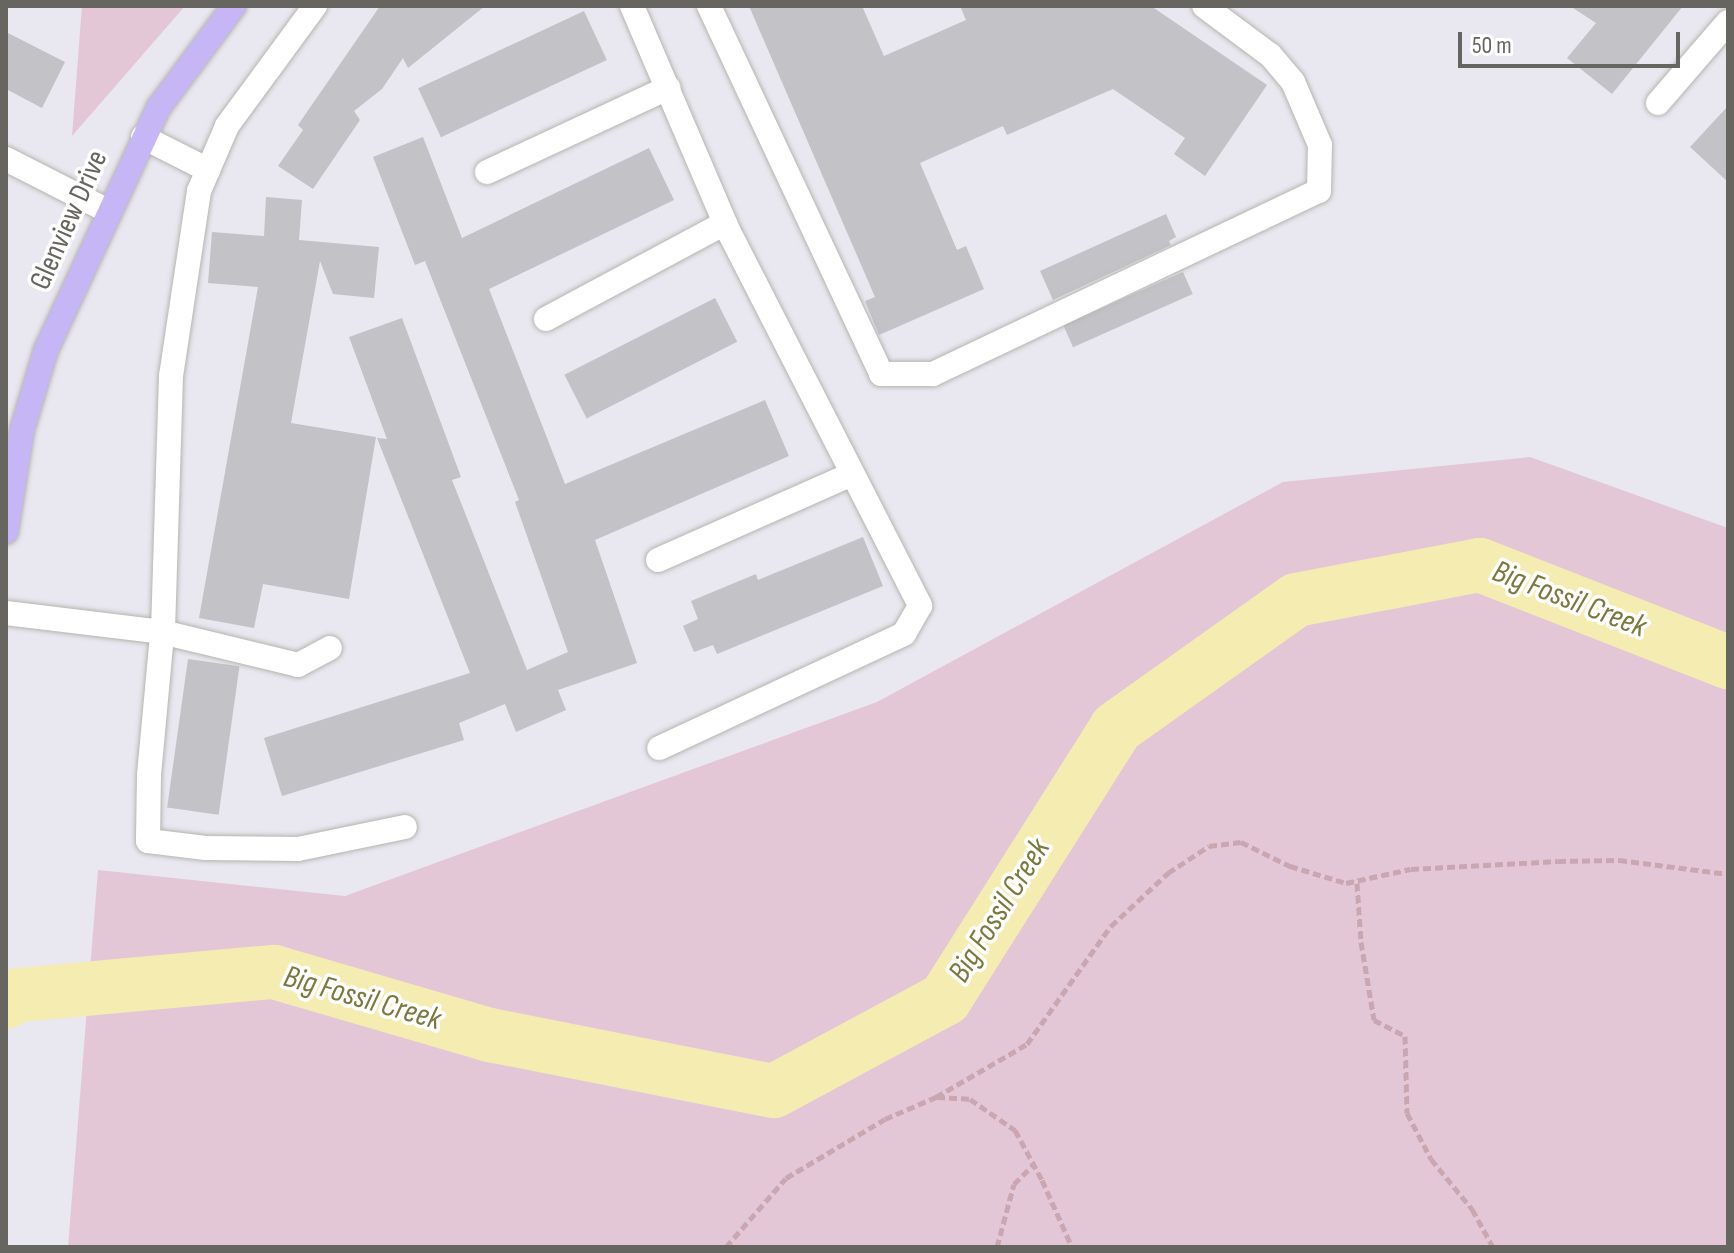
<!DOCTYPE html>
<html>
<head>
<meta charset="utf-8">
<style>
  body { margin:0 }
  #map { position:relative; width:1734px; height:1253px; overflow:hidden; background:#e9e7ef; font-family:"Sofia Sans Condensed",sans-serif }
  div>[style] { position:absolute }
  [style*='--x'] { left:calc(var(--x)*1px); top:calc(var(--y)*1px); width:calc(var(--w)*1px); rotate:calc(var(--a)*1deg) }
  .green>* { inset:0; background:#e3c7d7 }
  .river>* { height:54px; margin:-27px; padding:0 27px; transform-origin:27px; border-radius:27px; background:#f5ecb1 }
  .building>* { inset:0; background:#c3c2c7; transform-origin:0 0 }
  .path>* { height:5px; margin-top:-2.5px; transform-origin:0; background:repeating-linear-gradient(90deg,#caa6b1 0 8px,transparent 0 12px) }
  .roads { filter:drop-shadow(0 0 2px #b5b5b0) drop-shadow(0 0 2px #b5b5b0) }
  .minor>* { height:24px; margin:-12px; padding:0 12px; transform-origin:12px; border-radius:12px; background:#fff }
  .major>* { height:24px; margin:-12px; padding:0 12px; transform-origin:12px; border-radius:12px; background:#c7b6f6 }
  span { translate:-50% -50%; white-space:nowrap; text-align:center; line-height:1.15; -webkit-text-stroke:7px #fff; paint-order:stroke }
  .street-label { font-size:30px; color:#66655f }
  .water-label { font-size:32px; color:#7c793e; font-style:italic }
  .frame { position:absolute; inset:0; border:8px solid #66655f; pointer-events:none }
  .scale { position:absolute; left:1458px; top:32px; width:222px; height:36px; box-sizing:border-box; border:4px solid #66655f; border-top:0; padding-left:10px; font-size:24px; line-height:28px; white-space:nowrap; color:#66655f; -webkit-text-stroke:6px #fff; paint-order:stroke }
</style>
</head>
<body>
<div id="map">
  <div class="green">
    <div style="clip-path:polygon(82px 6px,185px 6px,72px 136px)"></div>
    <div style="clip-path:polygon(1530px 457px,1728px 528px,1728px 1247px,68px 1247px,98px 870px,345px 896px,877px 702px,1283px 482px)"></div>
  </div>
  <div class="river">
    <div style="--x:6;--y:1002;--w:15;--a:-28"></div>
    <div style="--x:19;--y:995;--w:256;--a:-5.2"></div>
    <div style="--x:274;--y:972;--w:225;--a:16.3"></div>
    <div style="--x:490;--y:1035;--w:289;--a:11.2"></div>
    <div style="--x:774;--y:1091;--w:194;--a:-28.3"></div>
    <div style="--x:945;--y:999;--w:320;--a:-57.7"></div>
    <div style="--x:1116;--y:728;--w:221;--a:-35.4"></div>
    <div style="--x:1296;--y:600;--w:187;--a:-10.8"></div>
    <div style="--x:1480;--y:565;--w:266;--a:21.4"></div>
  </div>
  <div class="building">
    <div style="clip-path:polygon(380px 6px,485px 6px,408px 68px,403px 58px,382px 89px,354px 111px,360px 120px,313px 189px,278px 166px,303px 130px,298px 125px)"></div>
    <div style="clip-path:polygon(749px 6px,862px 6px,884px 56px,966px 20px,960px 6px,1151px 6px,1267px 85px,1205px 176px,1174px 154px,1185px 138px,1113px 89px,1007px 135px,1003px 126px,920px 163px,957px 250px,966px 246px,984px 289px,879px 335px,865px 301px,875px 297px)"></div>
    <div style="clip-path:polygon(1570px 6px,1683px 6px,1612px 94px,1567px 58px,1596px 23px)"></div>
    <div style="left:584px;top:11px;width:54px;height:183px;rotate:65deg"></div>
    <div style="clip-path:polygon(6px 32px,65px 62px,42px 108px,6px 89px)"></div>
    <div style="clip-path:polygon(1728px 106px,1728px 182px,1690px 147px)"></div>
    <div style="clip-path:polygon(423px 137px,462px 238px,649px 148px,674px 200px,489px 289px,565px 484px,765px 400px,789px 456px,595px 540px,637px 663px,558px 690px,566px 710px,516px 732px,505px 704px,459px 723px,464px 740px,282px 796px,264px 738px,470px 673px,377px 438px,387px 439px,349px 337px,402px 318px,461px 477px,452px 480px,527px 670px,568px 652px,515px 502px,519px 500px,425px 261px,415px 265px,373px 157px)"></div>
    <div style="clip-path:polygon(266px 197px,302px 200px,299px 240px,379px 247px,374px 298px,333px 294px,320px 261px,291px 423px,376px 437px,349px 599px,263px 584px,254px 628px,199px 618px,258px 287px,208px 283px,212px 232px,264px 236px)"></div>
    <div style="clip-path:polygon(1166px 214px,1176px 237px,1169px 241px,1171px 245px,1053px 300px,1040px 271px)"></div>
    <div style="left:1183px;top:272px;width:24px;height:131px;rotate:66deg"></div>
    <div style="left:715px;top:298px;width:49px;height:169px;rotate:63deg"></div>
    <div style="clip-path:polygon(863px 537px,883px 586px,717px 654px,713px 645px,694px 652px,683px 626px,698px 619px,691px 601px,756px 574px,758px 580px)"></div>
    <div style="left:188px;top:659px;width:52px;height:150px;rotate:8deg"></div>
  </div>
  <div class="path">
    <div style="--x:1357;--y:883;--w:59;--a:86.1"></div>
    <div style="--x:1361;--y:942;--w:79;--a:80.5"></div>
    <div style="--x:1374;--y:1020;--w:35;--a:27"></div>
    <div style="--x:1405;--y:1036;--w:77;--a:88.5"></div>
    <div style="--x:1407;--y:1113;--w:52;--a:62.4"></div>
    <div style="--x:1431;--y:1159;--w:65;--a:50.6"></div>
    <div style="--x:1472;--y:1209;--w:43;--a:61.1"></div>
    <div style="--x:937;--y:1097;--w:33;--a:3"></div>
    <div style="--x:970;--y:1099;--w:55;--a:34.6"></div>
    <div style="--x:1015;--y:1130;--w:57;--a:61.6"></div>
    <div style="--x:1042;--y:1180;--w:73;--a:65.9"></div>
    <div style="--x:726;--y:1247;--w:91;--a:-49"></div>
    <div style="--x:786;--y:1178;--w:115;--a:-30.8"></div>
    <div style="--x:885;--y:1119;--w:56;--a:-23.3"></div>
    <div style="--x:936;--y:1097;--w:105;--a:-30.2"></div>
    <div style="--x:1027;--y:1044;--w:145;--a:-54.6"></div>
    <div style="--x:1111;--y:926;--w:78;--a:-42.9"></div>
    <div style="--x:1168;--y:873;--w:49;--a:-33.4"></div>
    <div style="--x:1209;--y:846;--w:32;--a:-7"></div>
    <div style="--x:1241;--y:842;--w:55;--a:26.1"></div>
    <div style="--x:1290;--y:866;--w:59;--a:16.9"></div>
    <div style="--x:1346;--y:883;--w:66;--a:-12.2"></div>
    <div style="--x:1411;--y:869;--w:147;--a:-3.1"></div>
    <div style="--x:1558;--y:861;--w:61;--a:-0.9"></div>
    <div style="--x:1619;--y:860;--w:110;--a:7.3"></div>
    <div style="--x:997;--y:1247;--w:65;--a:-74.9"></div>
    <div style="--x:1014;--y:1184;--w:28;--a:-45"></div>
  </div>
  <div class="roads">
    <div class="minor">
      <div style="--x:315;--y:6;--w:149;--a:126.3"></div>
      <div style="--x:227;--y:126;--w:71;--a:113.3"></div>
      <div style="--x:199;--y:191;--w:187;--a:98.6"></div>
      <div style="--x:171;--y:376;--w:248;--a:91.8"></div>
      <div style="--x:163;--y:624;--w:152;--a:95.3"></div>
      <div style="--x:149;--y:775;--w:66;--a:90.9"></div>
      <div style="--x:148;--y:841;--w:58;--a:6.9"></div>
      <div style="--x:206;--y:848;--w:92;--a:0.6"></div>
      <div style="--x:298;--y:849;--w:109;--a:-11.6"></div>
      <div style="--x:632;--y:6;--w:246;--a:66.8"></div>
      <div style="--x:729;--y:232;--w:420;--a:62.9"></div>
      <div style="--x:920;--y:606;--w:32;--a:120"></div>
      <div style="--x:904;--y:634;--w:270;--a:155"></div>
      <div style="--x:709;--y:6;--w:406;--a:64.9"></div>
      <div style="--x:881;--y:374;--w:52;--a:0"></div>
      <div style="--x:933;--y:374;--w:427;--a:-25.4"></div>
      <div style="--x:1319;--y:191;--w:46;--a:-88.8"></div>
      <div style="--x:1320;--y:145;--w:69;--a:-113.2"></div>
      <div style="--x:1293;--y:82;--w:35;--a:-130"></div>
      <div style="--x:1270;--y:55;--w:82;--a:-143.4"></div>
      <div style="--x:1658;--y:103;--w:107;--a:-49.2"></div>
      <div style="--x:143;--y:137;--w:73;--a:26.9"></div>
      <div style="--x:6;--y:159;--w:114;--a:27"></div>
      <div style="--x:487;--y:172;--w:200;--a:-24.9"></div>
      <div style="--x:546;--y:319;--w:203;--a:-28.2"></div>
      <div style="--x:658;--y:560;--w:212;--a:-23.9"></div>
      <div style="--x:6;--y:613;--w:157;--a:6.9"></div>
      <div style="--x:162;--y:632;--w:140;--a:13.6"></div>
      <div style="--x:298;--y:665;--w:36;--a:-28"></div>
    </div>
    <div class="major">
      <div style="--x:6;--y:532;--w:103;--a:-81.1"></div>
      <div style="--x:22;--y:430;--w:84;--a:-73.3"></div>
      <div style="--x:46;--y:350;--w:268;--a:-65.1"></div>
      <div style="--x:159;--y:107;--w:126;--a:-53.4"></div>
    </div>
  </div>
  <div class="street-label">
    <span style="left:69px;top:220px;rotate:-66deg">Glenview Drive</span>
  </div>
  <div class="water-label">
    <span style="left:1569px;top:600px;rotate:21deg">Big Fossil Creek</span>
    <span style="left:1000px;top:911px;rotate:-58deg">Big Fossil Creek</span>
    <span style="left:362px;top:999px;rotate:16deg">Big Fossil Creek</span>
  </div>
  <div class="frame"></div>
  <div class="scale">50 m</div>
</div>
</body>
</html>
